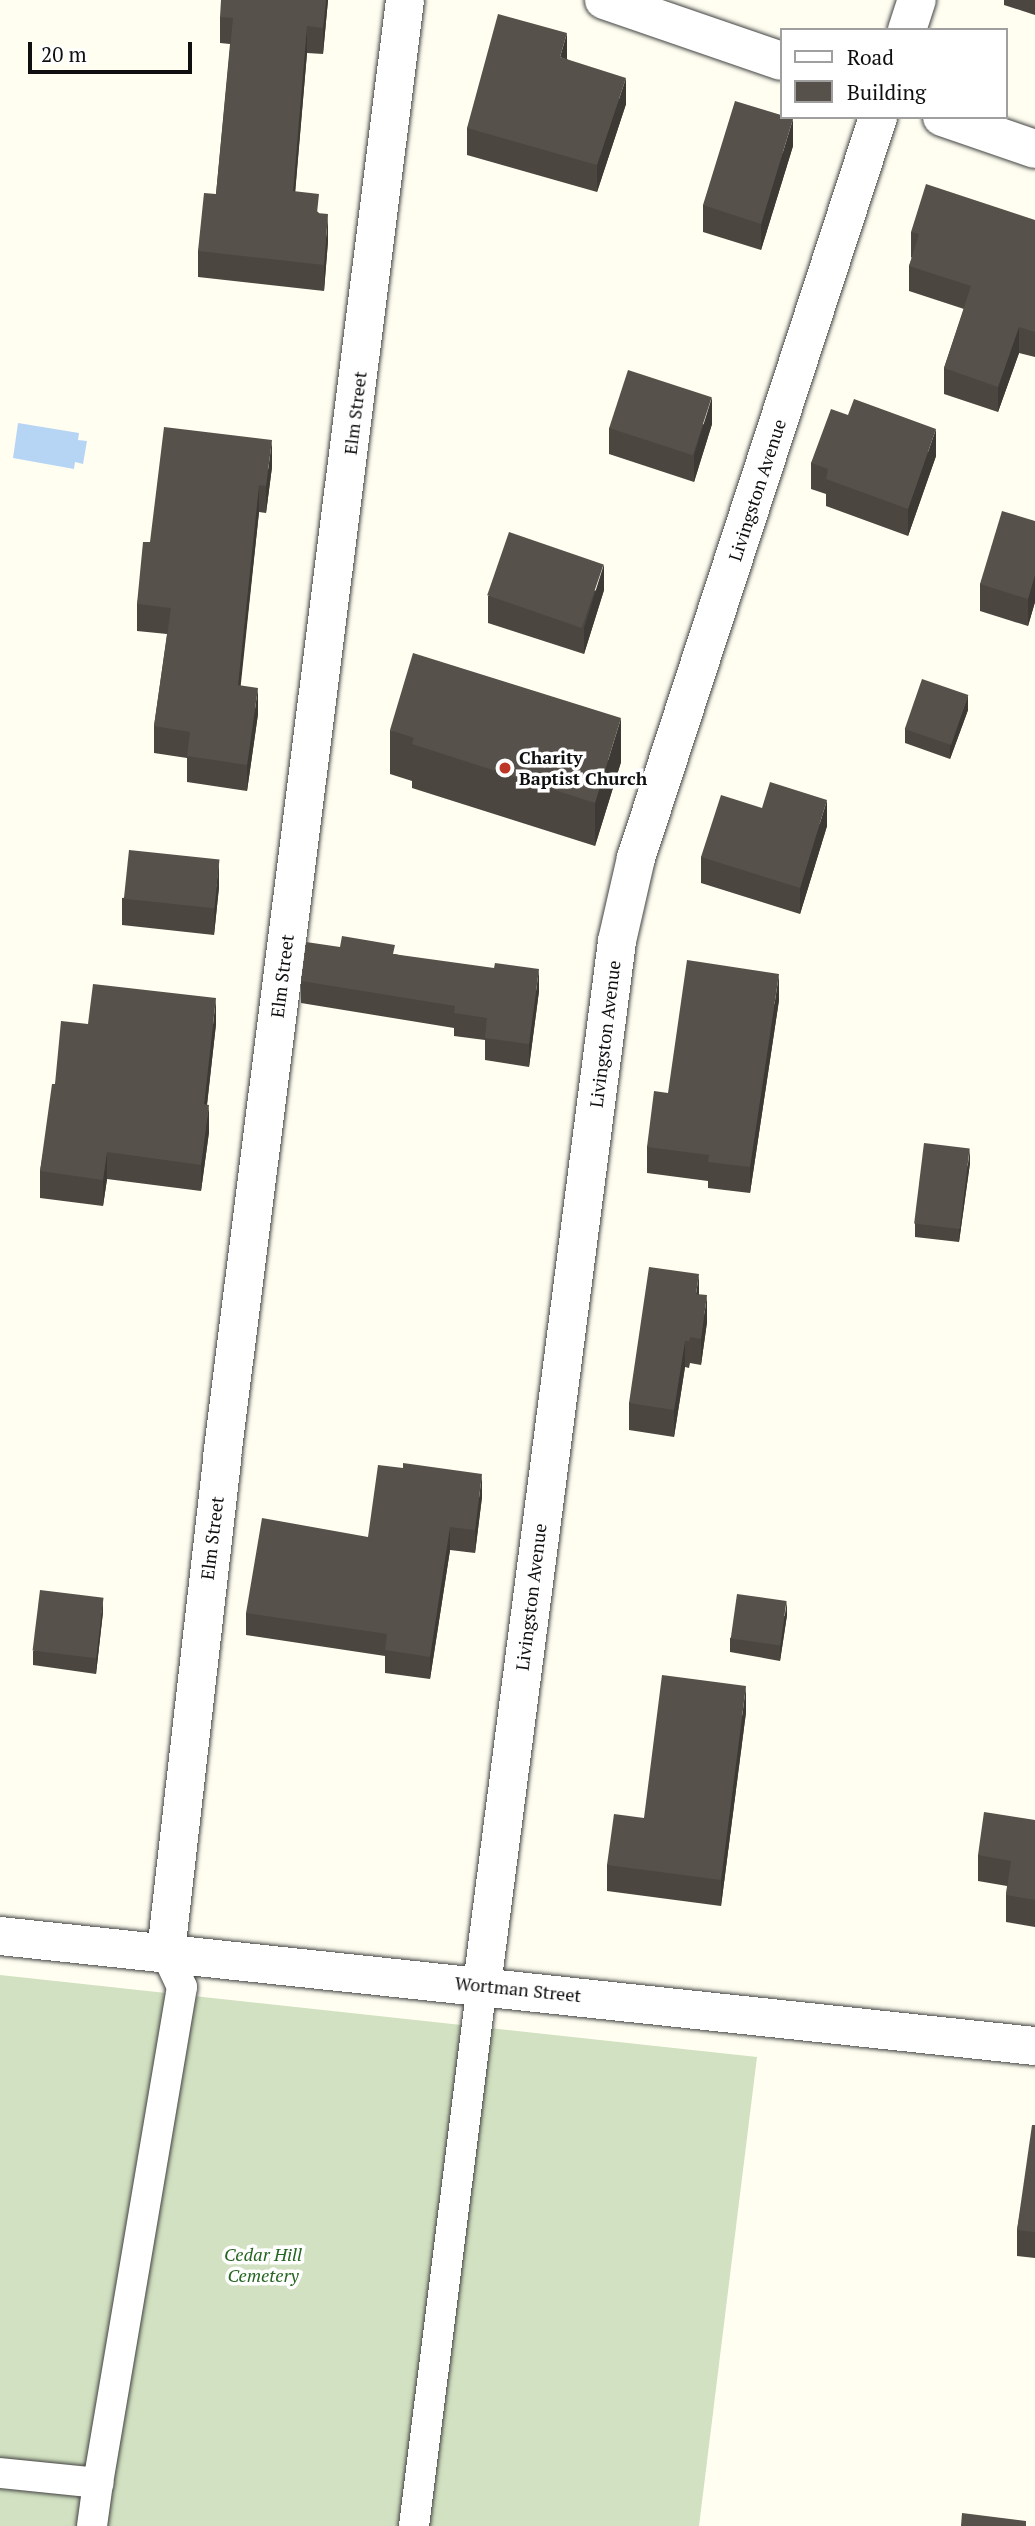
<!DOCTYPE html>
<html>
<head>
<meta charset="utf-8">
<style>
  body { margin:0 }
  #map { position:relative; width:1035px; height:2526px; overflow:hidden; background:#fffef1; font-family:"PT Serif",serif }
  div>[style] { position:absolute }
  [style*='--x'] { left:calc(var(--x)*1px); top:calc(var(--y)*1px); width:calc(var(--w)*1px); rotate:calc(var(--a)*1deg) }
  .cemetery>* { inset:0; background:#d2e1c1 }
  .water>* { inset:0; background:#b6d5f5 }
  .roads { filter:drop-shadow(0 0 2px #424242) drop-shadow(0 0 2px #424242) }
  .service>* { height:30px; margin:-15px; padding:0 15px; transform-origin:15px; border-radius:15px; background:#fff }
  .minor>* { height:38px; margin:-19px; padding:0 19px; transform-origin:19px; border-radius:19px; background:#fff }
  .wall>* { inset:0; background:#4b4640 }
  .shaded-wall>* { inset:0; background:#3d3934 }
  .building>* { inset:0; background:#57514b; transform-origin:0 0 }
  .dots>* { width:19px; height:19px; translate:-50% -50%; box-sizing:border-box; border:4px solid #fff; border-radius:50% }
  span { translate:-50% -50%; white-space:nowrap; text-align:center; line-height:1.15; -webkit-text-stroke:7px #fff; paint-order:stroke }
  .street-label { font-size:18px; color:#0f0f0f }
  .poi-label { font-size:18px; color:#0f0f0f; font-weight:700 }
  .left { translate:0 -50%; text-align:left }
  .park-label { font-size:18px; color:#24661f; font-style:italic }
  .legend { position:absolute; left:780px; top:28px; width:228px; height:91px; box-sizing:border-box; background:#fff; border:2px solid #9f9f9f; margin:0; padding:9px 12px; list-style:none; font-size:21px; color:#0f0f0f }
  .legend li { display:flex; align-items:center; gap:14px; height:35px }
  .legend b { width:35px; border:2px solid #9f9f9f }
  .scale { position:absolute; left:28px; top:42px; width:164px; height:32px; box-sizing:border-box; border:4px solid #0f0f0f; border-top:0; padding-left:9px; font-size:21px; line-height:24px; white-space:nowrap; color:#0f0f0f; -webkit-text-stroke:5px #fff; paint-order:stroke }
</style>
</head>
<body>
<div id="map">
  <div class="cemetery">
    <div style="clip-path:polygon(0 1975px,757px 2057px,699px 2526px,0 2526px)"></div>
  </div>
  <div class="water">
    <div style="clip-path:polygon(18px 423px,79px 433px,78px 440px,87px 441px,83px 464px,75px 462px,74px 469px,13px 458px)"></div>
  </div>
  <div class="roads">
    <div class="service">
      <div style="--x:0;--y:2473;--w:99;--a:5.8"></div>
      <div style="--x:98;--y:2483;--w:503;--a:-80.39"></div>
      <div style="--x:182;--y:1987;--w:38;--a:-115"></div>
      <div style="--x:92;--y:2526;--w:43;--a:-82.1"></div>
      <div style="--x:414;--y:2526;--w:545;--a:-82.84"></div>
    </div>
    <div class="minor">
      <div style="--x:604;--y:0;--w:187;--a:19"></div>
      <div style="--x:907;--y:30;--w:32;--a:-72"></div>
      <div style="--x:942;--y:117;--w:98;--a:19"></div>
      <div style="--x:0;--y:1936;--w:1041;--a:6.07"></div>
      <div style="--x:166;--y:1952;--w:498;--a:-83.5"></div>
      <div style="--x:222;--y:1457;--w:1468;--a:-82.84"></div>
      <div style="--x:482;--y:1985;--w:1053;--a:-82.63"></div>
      <div style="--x:617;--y:941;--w:85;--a:-77.1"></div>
      <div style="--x:636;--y:858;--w:780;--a:-71.91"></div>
    </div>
  </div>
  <div class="wall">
    <div style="clip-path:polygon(328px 0,323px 54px,307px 53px,295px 192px,319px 213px,328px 241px,324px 291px,198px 277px,198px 251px,216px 194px,230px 44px,220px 43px,220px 17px)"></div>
    <div style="clip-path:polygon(1004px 0,1035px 0,1035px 15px,1004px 5px)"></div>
    <div style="clip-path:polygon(567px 59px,626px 104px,597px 192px,467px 155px,467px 128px)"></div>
    <div style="clip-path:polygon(793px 146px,761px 250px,703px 232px,703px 205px)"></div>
    <div style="clip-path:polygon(1035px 220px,1035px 357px,1019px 353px,998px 412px,944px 394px,944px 368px,964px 309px,909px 291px,909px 266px,912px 258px,911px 257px,911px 232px)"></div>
    <div style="clip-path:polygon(848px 415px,936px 456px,908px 536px,826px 506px,826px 494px,811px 489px,811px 463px)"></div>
    <div style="clip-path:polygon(712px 424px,694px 482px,609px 454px,609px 428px)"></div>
    <div style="clip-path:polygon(272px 467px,266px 513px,259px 512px,240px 685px,258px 714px,247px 791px,187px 782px,187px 758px,154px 753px,154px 726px,167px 634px,137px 631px,137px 604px,150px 542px)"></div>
    <div style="clip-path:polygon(1035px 521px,1035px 602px,1028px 626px,980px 611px,980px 584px)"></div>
    <div style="clip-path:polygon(604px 590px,584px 654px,488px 623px,488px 596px)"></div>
    <div style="clip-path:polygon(968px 710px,950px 759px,905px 743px,905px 729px)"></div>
    <div style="clip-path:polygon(390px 730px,621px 762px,595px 846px,412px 788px,412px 781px,390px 774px)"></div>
    <div style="clip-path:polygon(762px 808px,827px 826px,800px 914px,701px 883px,701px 857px)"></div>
    <div style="clip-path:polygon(219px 887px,214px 935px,122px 925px,122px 898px)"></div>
    <div style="clip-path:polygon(395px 954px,539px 991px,529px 1067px,485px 1060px,485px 1040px,454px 1036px,454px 1028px,301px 1003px,301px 981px)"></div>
    <div style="clip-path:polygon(779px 1000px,750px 1193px,708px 1188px,708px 1181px,647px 1173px,647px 1147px,668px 1093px)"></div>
    <div style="clip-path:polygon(88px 1024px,216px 1024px,207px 1105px,209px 1132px,201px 1191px,107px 1179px,103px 1206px,40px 1198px,40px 1171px,55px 1084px)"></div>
    <div style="clip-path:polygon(970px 1163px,959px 1242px,915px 1237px,915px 1223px)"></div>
    <div style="clip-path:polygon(699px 1295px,707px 1322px,701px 1365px,690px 1363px,689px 1368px,685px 1367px,674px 1437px,629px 1430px,629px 1403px)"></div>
    <div style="clip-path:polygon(482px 1497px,475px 1553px,450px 1550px,430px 1679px,385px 1673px,385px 1656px,246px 1635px,246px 1613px,368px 1537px)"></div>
    <div style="clip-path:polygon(103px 1612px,96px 1674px,33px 1665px,33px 1651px)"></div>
    <div style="clip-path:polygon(787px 1615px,780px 1661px,730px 1652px,730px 1638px)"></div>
    <div style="clip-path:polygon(746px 1712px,721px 1906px,607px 1891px,607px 1865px,644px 1818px)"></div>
    <div style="clip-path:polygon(1035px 1820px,1035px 1927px,1006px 1922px,1006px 1895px,1007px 1886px,978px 1881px,978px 1855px)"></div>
    <div style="clip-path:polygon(1035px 2125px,1035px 2258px,1017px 2256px,1017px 2230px)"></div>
  </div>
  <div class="shaded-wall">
    <div style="clip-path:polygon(326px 0,328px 0,323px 54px,323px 28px)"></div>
    <div style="clip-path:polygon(307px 26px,307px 53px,293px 218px,293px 191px)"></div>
    <div style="clip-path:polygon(567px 33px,567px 60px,560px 57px)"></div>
    <div style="clip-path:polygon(626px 78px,626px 104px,597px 192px,597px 165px)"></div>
    <div style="clip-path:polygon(793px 119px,793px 146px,761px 250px,761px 224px)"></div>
    <div style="clip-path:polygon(328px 214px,328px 241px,324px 291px,324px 265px)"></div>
    <div style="clip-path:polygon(1019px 327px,1019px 353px,998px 412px,998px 387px)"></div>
    <div style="clip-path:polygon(712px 397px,712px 424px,694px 482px,694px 455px)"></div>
    <div style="clip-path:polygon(936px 429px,936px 456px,908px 536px,908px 509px)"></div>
    <div style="clip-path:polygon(272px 440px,272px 467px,266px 513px,266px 486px)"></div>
    <div style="clip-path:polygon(259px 485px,259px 512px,238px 711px,238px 685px)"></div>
    <div style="clip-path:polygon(604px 564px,604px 590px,584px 654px,584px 628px)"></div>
    <div style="clip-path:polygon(1035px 575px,1035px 602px,1028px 626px,1028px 599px)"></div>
    <div style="clip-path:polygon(258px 688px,258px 714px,247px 791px,247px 765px)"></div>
    <div style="clip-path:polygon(968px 695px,968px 710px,950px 759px,950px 745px)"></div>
    <div style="clip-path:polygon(621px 718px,621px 762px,595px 846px,595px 803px)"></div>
    <div style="clip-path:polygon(827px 800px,827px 826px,800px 914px,800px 888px)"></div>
    <div style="clip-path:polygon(219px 860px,219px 887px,214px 935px,214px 908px)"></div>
    <div style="clip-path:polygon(539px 969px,539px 991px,529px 1067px,529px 1044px)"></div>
    <div style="clip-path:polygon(779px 974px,779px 1000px,750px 1193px,750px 1167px)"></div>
    <div style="clip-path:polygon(216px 998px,216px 1024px,204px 1131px,204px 1104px)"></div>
    <div style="clip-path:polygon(209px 1105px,209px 1132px,201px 1191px,201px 1165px)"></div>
    <div style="clip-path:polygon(970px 1149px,970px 1163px,959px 1242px,959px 1228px)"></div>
    <div style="clip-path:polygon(107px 1152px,107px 1179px,103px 1206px,103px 1180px)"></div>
    <div style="clip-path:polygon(699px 1274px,699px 1301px,696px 1294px)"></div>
    <div style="clip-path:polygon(707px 1295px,707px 1322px,701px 1365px,701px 1339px)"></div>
    <div style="clip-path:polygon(685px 1341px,685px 1367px,674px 1437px,674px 1410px)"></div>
    <div style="clip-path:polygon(482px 1474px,482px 1497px,475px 1553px,475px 1530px)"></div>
    <div style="clip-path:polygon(450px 1527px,450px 1550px,430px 1679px,430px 1657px)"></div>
    <div style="clip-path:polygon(103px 1598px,103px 1612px,96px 1674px,96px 1660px)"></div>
    <div style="clip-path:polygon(787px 1601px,787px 1615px,780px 1661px,780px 1646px)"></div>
    <div style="clip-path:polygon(746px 1686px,746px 1712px,721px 1906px,721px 1880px)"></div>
  </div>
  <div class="building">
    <div style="clip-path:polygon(221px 0,326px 0,323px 28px,307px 26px,293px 191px,319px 194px,317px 213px,328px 214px,324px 265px,198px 251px,204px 193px,216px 194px,233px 18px,220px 17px)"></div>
    <div style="clip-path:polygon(498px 14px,567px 33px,560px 57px,626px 78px,597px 165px,467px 128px)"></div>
    <div style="clip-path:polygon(735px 101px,781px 115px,781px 117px,787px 117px,793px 119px,761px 224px,703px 205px)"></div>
    <div style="clip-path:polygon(926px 184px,1035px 220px,1035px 332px,1019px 327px,998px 387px,944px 368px,971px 286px,909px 266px,919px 234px,911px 232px)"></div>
    <div style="left:628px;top:370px;width:88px;height:61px;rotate:18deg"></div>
    <div style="clip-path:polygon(854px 399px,936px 429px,908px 509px,826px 479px,828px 469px,811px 463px,831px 409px,848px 415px)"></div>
    <div style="clip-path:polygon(164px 427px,272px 440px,266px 486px,259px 485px,238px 685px,258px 688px,247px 765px,187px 756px,190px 732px,154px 726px,171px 608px,137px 604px,143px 542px,150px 542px)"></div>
    <div style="clip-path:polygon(1002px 511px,1035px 521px,1035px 575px,1028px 599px,980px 584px)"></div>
    <div style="left:509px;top:532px;width:100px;height:67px;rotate:19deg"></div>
    <div style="clip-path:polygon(413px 653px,621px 718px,595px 803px,412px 744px,414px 738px,390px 730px)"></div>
    <div style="left:922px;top:679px;width:49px;height:53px;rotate:19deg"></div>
    <div style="clip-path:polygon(770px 782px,827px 800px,800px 888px,701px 857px,721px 795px,762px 808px)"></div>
    <div style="left:129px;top:850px;width:91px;height:49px;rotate:6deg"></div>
    <div style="clip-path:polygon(342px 936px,395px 945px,393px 954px,494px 968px,495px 963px,539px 969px,529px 1044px,485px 1038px,487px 1018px,454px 1013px,455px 1006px,301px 981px,306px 942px,340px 947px)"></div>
    <div style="clip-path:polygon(687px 960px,779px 974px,750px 1167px,708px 1162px,709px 1155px,647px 1147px,654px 1091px,668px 1093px)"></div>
    <div style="clip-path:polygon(93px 984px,216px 998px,204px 1104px,209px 1105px,201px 1165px,107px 1152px,103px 1180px,40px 1171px,52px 1084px,55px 1084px,61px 1021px,88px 1024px)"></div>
    <div style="left:924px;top:1143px;width:46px;height:81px;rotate:7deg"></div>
    <div style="clip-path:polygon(649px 1267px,699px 1274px,696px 1294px,707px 1295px,701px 1339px,690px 1337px,689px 1341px,685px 1341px,674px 1410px,629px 1403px)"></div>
    <div style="clip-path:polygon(403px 1463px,482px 1474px,475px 1530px,450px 1527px,430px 1657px,385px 1650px,387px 1634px,246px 1613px,262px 1518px,368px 1537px,378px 1465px,403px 1468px)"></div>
    <div style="left:40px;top:1590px;width:64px;height:61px;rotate:7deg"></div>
    <div style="left:737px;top:1594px;width:50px;height:45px;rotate:8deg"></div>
    <div style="clip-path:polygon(662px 1675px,746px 1686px,721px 1880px,607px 1865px,614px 1814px,644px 1818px)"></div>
    <div style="clip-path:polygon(984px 1812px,1035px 1820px,1035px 1900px,1006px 1895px,1011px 1861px,978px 1855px)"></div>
    <div style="clip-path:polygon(1032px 2125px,1035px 2125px,1035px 2232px,1017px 2230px)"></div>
    <div style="clip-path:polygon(962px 2513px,1026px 2521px,1026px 2526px,961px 2526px)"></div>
  </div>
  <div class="dots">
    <div style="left:505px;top:768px;background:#bd3628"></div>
  </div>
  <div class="street-label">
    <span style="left:355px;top:413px;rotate:-83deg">Elm Street</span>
    <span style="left:757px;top:490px;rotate:-72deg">Livingston Avenue</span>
    <span style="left:282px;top:976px;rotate:-83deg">Elm Street</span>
    <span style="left:605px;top:1034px;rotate:-83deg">Livingston Avenue</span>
    <span style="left:212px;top:1538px;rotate:-83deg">Elm Street</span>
    <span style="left:531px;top:1597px;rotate:-83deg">Livingston Avenue</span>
    <span style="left:518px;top:1989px;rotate:6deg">Wortman Street</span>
  </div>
  <div class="poi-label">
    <span class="left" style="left:519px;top:768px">Charity<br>Baptist Church</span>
  </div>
  <div class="park-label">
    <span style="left:263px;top:2265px">Cedar Hill<br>Cemetery</span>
  </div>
  <ul class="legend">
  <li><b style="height:9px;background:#fff"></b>Road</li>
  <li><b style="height:19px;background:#57514b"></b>Building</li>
  </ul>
  <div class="scale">20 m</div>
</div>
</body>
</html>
